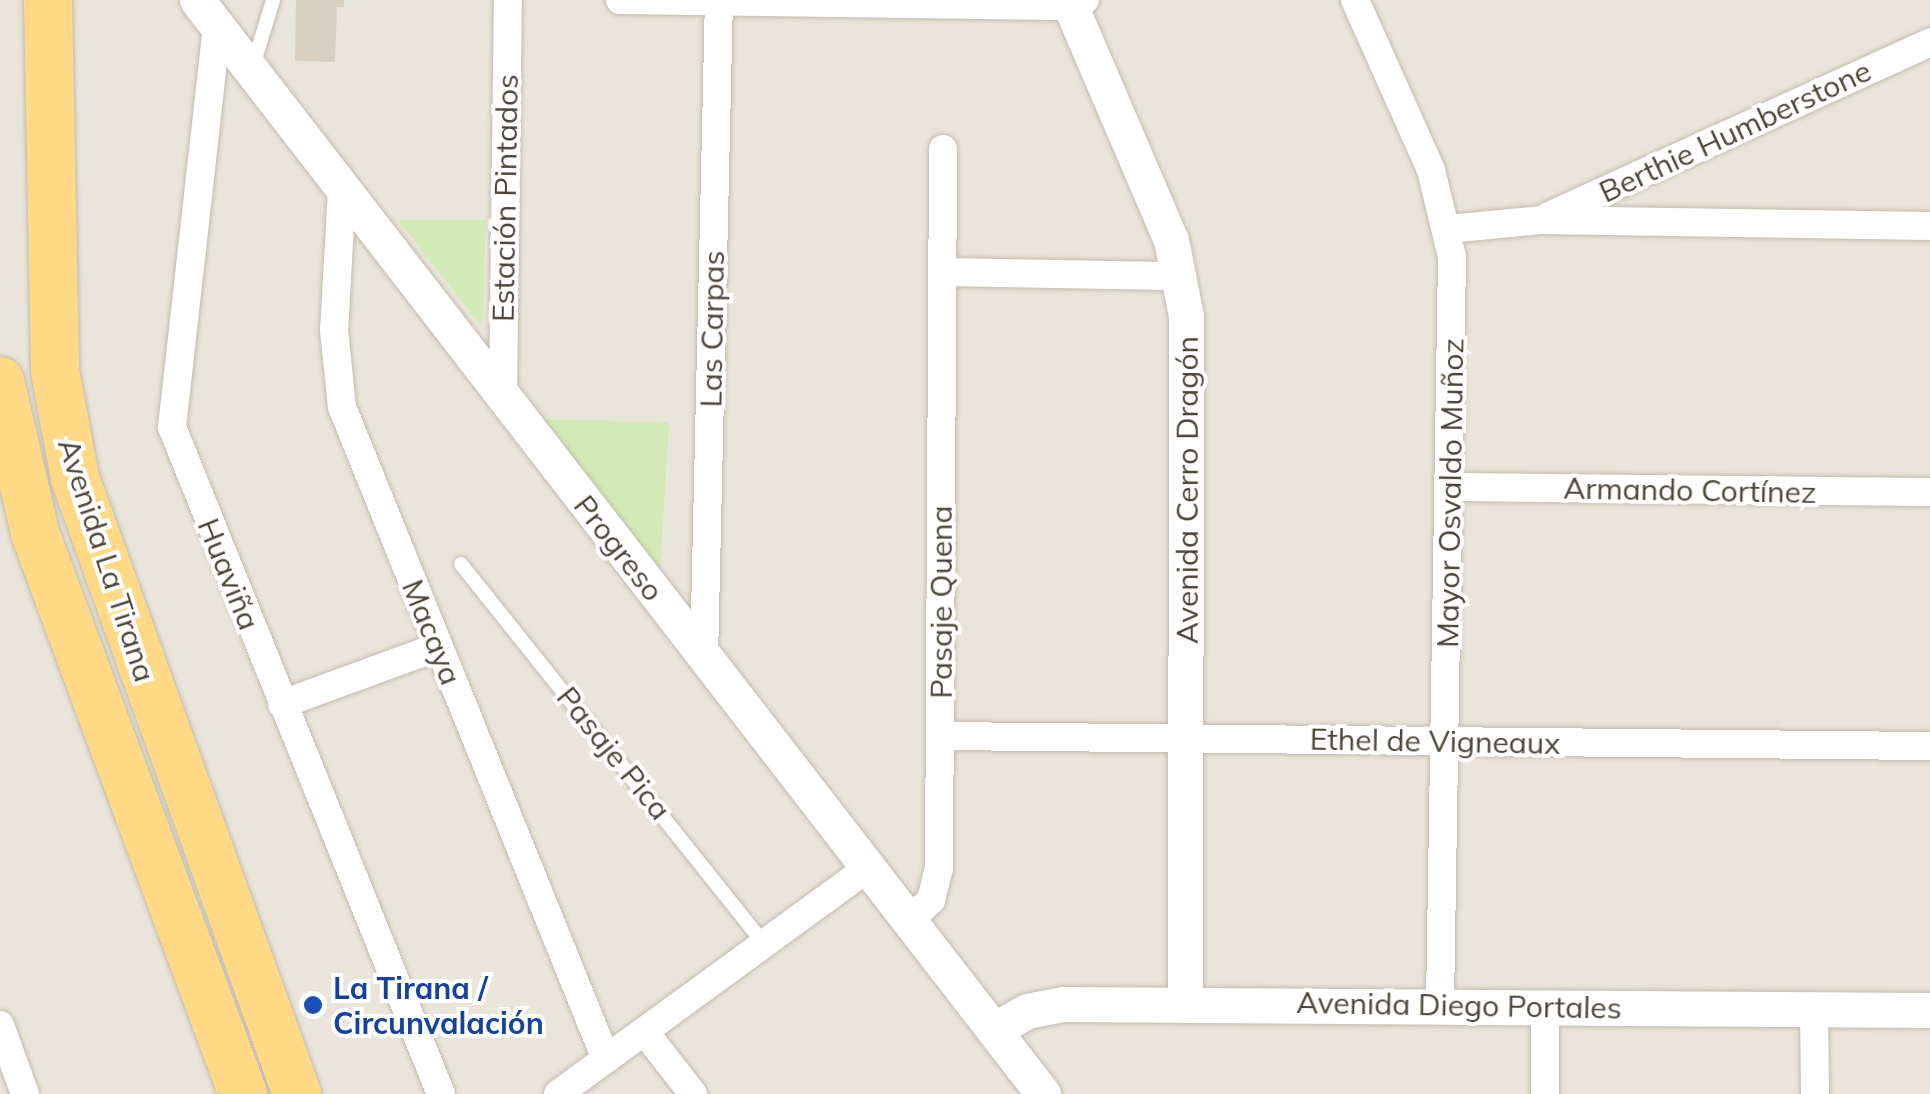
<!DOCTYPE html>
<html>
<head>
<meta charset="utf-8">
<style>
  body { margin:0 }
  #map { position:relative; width:1930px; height:1094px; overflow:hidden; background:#f6f3ec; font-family:Mulish,sans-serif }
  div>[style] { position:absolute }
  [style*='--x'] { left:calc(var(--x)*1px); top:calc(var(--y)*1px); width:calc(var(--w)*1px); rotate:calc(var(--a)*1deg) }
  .residential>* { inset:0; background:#eae5da; transform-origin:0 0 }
  .green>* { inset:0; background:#d2eab5 }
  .building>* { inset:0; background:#d8cfc1 }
  .roads { filter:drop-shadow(0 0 2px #c2bbae) drop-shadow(0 0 2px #c2bbae) }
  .service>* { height:14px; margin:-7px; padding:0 7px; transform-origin:7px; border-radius:7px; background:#fff }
  .minor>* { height:28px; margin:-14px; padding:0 14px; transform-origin:14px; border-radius:14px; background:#fff }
  .tertiary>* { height:35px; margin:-17.5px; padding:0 17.5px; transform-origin:17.5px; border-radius:17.5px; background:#fff }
  .trunk>* { height:48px; margin:-24px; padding:0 24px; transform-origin:24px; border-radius:24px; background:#ffd985 }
  .dots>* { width:28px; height:28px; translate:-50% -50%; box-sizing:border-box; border:5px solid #fff; border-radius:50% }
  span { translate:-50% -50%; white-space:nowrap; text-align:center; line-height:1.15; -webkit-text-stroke:8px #fff; paint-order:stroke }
  .street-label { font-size:30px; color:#4b4439 }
  .transit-label { font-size:30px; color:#164399; font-weight:700 }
  .left { translate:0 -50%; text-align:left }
</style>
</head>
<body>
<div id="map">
  <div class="residential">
    <div style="left:0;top:0;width:1930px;height:1094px"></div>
  </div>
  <div class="green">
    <div style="clip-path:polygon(398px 220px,486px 220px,482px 327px)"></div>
    <div style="clip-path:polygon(539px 419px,669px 422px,659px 586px)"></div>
  </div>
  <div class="building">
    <div style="clip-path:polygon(296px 0,344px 0,344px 7px,337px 7px,335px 62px,295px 61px)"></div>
  </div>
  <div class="roads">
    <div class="service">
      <div style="--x:253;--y:66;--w:69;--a:-73.1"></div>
      <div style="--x:461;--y:564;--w:485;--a:51.4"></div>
    </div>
    <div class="minor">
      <div style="--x:620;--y:0;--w:450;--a:0.8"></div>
      <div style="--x:1070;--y:6;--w:16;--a:-22"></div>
      <div style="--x:1355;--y:0;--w:186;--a:65.9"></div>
      <div style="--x:1431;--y:170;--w:89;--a:76.4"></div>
      <div style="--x:1452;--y:257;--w:748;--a:90.92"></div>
      <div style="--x:217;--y:26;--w:404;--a:96.4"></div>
      <div style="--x:172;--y:427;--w:719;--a:68.04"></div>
      <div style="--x:342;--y:189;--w:141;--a:93.2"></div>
      <div style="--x:334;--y:330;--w:77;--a:84.1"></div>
      <div style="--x:342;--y:407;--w:703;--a:67.96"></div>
      <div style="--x:1549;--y:216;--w:419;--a:-24.5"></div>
      <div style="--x:1448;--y:229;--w:93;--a:-5.5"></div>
      <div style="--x:1541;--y:220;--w:389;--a:0.9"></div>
      <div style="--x:943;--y:272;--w:238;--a:1"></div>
      <div style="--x:503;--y:397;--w:397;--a:-89.3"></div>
      <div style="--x:1450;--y:487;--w:480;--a:0.6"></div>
      <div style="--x:704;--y:659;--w:659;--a:-88.7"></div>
      <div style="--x:282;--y:704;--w:166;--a:-20.1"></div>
      <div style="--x:940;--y:736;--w:990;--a:0.58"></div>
      <div style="--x:908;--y:921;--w:31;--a:-42"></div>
      <div style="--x:931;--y:900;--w:32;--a:-76"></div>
      <div style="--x:939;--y:869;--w:720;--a:-89.68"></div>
      <div style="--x:1814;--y:1009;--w:85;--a:89.3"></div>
      <div style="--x:0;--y:1025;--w:73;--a:70.1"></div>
      <div style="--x:644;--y:1031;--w:80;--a:52.1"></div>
      <div style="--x:558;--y:1094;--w:381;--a:-36.1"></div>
      <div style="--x:1545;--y:1094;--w:88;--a:-90"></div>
    </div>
    <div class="tertiary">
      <div style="--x:197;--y:0;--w:1383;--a:52.28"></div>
      <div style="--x:1068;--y:0;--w:261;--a:66.8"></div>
      <div style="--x:1171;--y:240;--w:77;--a:78.8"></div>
      <div style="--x:1186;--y:316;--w:686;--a:90.08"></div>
      <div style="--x:994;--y:1030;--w:38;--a:-30"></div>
      <div style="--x:1027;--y:1011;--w:37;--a:-11"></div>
      <div style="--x:1063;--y:1004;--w:867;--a:0.4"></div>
    </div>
    <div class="trunk">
      <div style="--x:48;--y:0;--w:371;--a:88.9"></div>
      <div style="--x:55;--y:371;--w:109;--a:79.4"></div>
      <div style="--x:75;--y:478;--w:655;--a:70.18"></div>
      <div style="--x:0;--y:381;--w:156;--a:77"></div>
      <div style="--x:35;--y:533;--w:598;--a:69.66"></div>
    </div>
  </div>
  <div class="dots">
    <div style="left:313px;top:1005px;background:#1a4fb4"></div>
  </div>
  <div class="street-label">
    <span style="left:1735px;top:131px;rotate:-25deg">Berthie Humberstone</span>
    <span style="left:505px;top:198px;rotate:-89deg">Estación Pintados</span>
    <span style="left:712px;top:329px;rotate:-89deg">Las Carpas</span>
    <span style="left:1187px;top:490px;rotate:-90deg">Avenida Cerro Dragón</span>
    <span style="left:1690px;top:490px;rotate:1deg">Armando Cortínez</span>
    <span style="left:1450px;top:493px;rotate:-89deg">Mayor Osvaldo Muñoz</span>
    <span style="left:619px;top:548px;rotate:52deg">Progreso</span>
    <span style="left:107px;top:560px;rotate:72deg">Avenida La Tirana</span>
    <span style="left:229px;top:574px;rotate:68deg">Huaviña</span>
    <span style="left:941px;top:602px;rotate:-90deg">Pasaje Quena</span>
    <span style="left:432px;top:632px;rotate:68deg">Macaya</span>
    <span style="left:1435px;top:741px;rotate:1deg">Ethel de Vigneaux</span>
    <span style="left:614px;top:753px;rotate:51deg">Pasaje Pica</span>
    <span style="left:1459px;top:1005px;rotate:1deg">Avenida Diego Portales</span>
  </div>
  <div class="transit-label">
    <span class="left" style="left:333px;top:1005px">La Tirana /<br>Circunvalación</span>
  </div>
</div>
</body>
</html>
